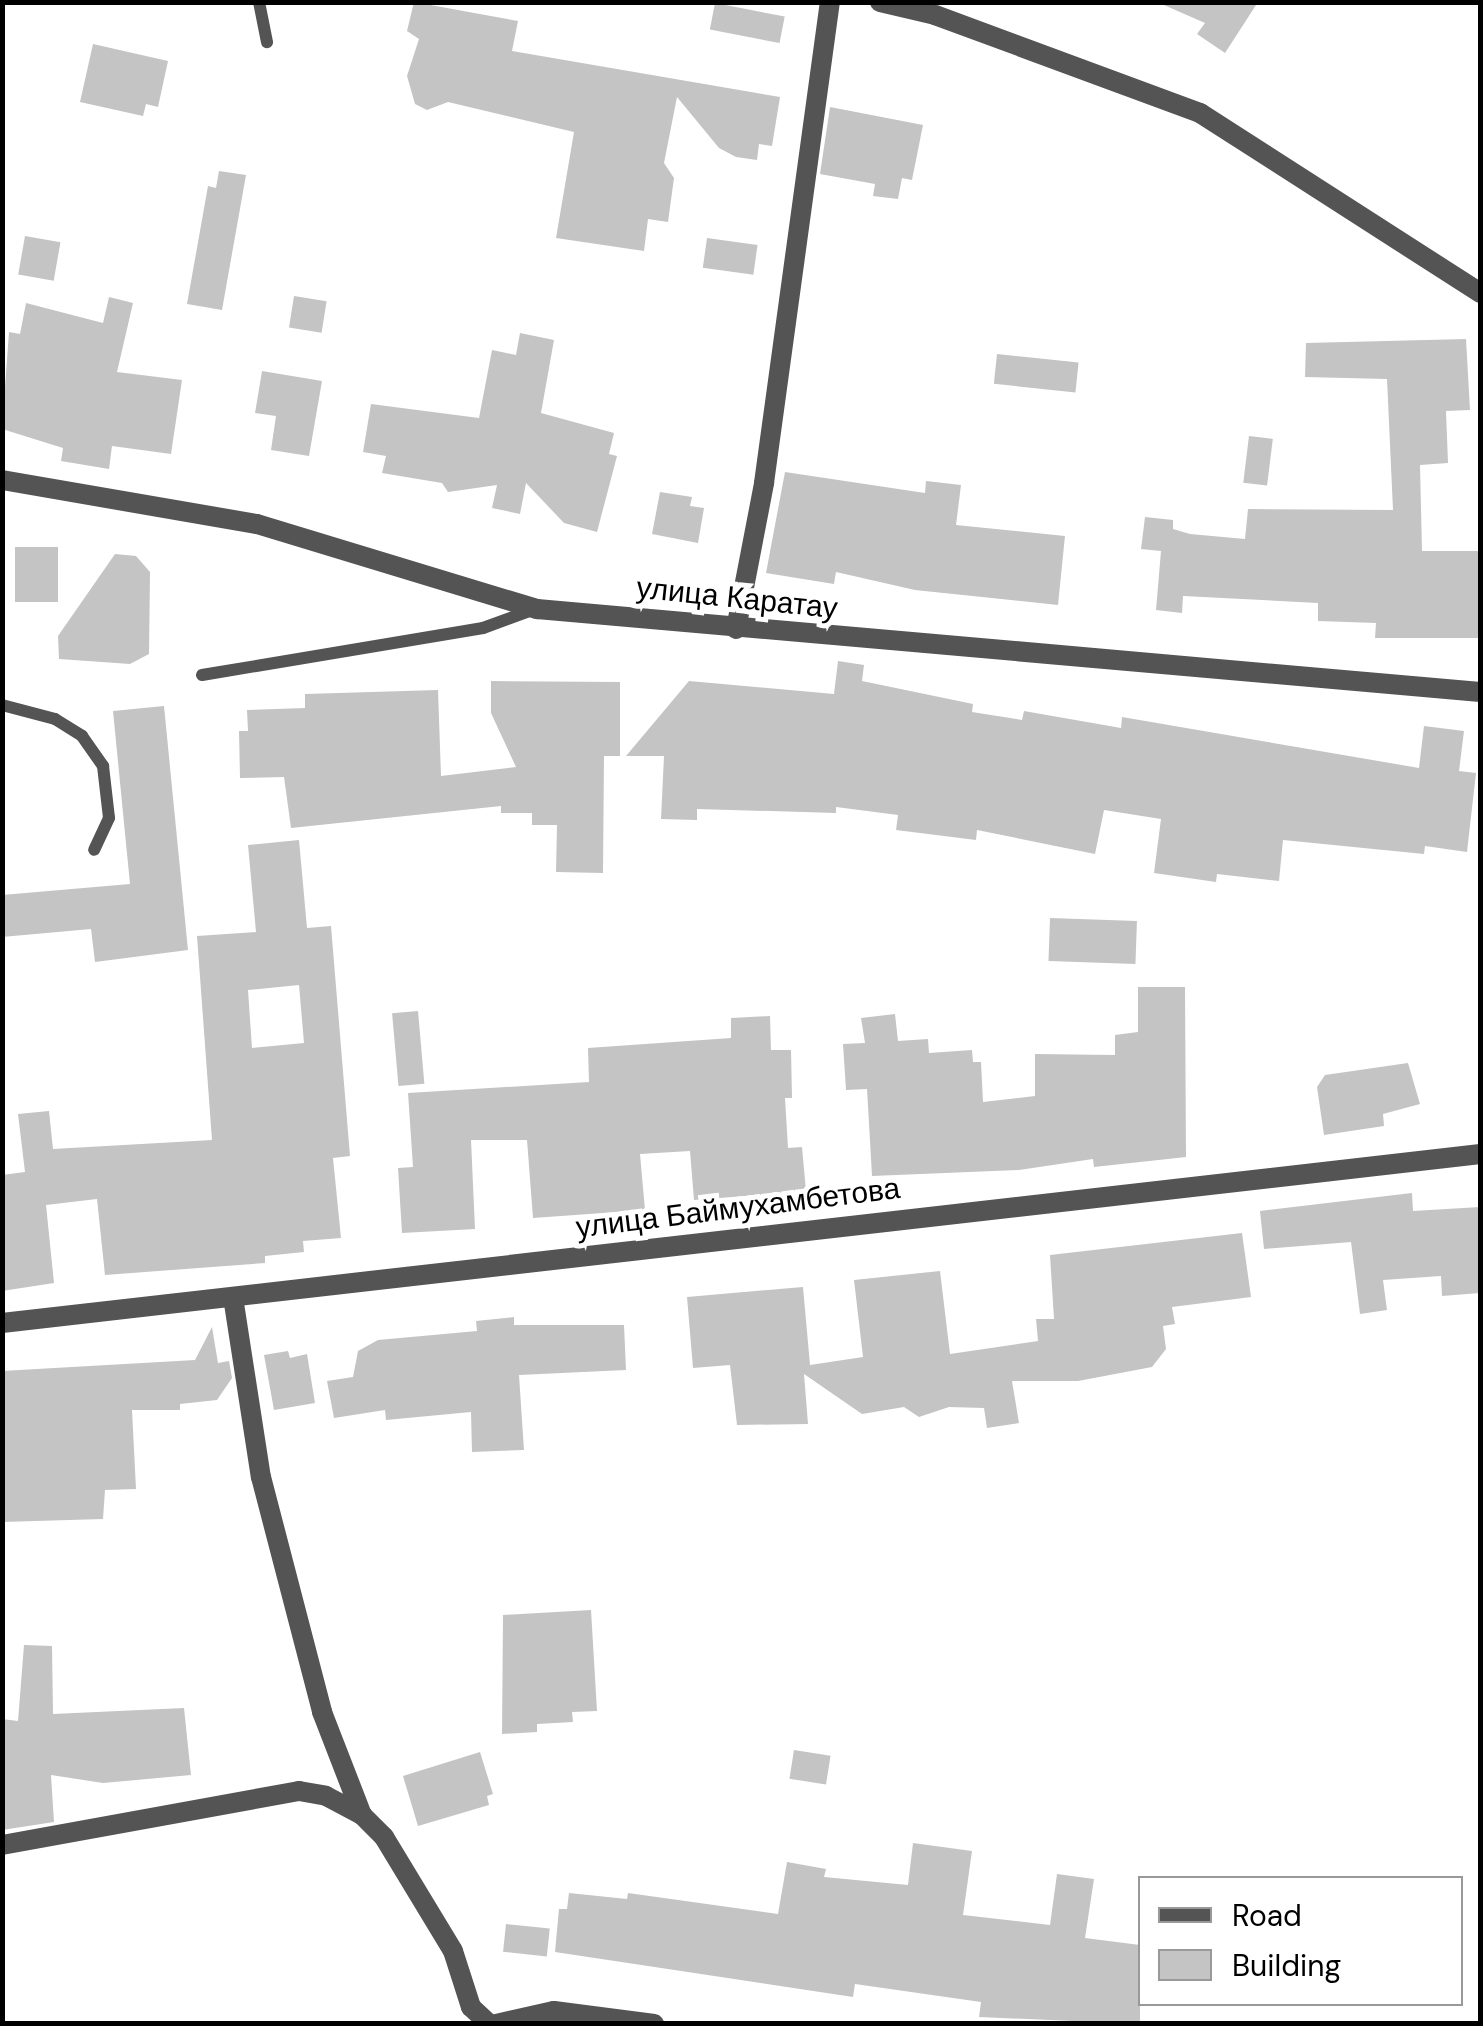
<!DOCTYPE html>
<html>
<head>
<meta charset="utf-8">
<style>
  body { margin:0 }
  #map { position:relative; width:1483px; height:2026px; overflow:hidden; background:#fff; font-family:"DM Sans",sans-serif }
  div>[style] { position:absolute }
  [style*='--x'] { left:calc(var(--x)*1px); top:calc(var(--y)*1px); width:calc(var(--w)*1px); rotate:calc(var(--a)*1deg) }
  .building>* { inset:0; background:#c4c4c4; transform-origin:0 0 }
  .service>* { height:12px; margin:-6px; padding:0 6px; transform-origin:6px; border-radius:6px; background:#545454 }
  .minor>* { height:20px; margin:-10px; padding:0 10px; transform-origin:10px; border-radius:10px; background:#545454 }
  span { translate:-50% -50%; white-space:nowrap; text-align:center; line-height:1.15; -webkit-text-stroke:10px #fff; paint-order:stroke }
  .street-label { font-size:30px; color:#000 }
  .frame { position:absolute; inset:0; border:5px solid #000; pointer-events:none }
  .legend { position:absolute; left:1138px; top:1876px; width:325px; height:130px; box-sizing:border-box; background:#fff; border:2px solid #999; margin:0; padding:12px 18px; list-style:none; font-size:30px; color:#000 }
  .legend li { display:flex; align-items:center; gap:20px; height:50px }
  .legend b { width:50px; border:2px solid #999 }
</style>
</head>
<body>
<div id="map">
  <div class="building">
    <div style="clip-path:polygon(414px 2px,518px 21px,512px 51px,780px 97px,772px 146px,759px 144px,757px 160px,736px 157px,719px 148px,677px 97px,664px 163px,674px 178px,668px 222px,648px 219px,644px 251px,556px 238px,574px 132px,448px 102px,427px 110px,415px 104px,407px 76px,419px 39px,407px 31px)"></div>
    <div style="clip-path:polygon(1157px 2px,1258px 2px,1225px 53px,1197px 34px,1205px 23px)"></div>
    <div style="left:715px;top:3px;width:71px;height:27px;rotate:11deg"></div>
    <div style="clip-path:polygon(93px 44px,168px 61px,158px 107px,146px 104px,143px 116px,80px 102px)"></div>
    <div style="clip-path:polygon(830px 107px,923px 125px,912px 180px,902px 178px,898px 199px,873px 196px,875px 184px,820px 174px)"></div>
    <div style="clip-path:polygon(219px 171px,246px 175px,222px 310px,187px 304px,208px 186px,216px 188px)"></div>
    <div style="left:25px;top:236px;width:36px;height:39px;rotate:10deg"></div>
    <div style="left:707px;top:238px;width:51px;height:30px;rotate:8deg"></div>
    <div style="left:294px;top:296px;width:33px;height:32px;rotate:9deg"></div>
    <div style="clip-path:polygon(109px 297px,133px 303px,117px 372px,182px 380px,171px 454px,112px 446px,109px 469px,61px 461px,63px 448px,2px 429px,9px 332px,20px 334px,26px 303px,103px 323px)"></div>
    <div style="clip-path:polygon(520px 333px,554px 340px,541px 413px,614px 433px,609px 454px,617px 456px,597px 532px,564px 523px,526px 483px,520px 514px,492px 508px,497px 485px,448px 492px,442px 483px,382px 473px,386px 456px,363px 452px,371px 404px,479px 418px,492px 350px,516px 355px)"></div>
    <div style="clip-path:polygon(1466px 339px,1470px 410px,1446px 411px,1448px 463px,1420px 465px,1422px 551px,1478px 551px,1478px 638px,1375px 638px,1376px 623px,1318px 621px,1318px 603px,1183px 596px,1182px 613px,1156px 610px,1161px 551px,1141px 549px,1145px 517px,1173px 520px,1173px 529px,1190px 534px,1245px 539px,1248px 509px,1393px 510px,1387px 379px,1305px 377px,1306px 343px)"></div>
    <div style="left:997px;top:354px;width:82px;height:30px;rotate:6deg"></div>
    <div style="clip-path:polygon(262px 371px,322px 381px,309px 456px,271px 450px,276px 416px,255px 413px)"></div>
    <div style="left:1249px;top:436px;width:24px;height:47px;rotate:7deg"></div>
    <div style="clip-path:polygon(785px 472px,925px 493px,926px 481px,961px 485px,956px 525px,1065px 536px,1058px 605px,915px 590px,836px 572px,834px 584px,766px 573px)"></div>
    <div style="clip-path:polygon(660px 492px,692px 497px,690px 506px,704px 508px,698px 543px,652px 534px)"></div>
    <div style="left:15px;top:547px;width:43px;height:55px"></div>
    <div style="clip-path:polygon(115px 554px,136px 556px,150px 572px,149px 654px,130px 664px,59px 659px,58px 636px)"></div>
    <div style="clip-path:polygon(838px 661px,864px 665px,862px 681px,973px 704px,972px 712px,1022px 720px,1024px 711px,1121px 728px,1122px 717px,1419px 768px,1424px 726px,1464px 731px,1459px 771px,1476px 773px,1467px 852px,1425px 846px,1424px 854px,1283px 840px,1279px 881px,1217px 874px,1216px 882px,1154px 873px,1161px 819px,1104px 810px,1095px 854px,977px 830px,976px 840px,896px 830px,898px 815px,836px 807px,836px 813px,697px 809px,697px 820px,661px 819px,664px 756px,626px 756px,689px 681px,834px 694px)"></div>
    <div style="clip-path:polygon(491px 681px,620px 682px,620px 756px,604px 756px,603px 873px,556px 872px,557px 825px,532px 825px,532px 813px,501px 813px,501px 806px,291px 828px,284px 777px,240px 778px,239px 731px,248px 731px,247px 710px,305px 708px,305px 694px,438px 690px,441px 776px,516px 767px,491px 713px)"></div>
    <div style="clip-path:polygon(164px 706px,188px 950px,95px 962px,91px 929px,2px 937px,2px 895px,130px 884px,113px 711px)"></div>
    <div style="clip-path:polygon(evenodd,299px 840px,307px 928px,331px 926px,350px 1156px,333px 1158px,341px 1238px,303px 1241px,304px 1252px,265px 1256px,265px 1263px,105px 1275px,97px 1199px,46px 1205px,54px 1283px,2px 1291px,2px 1175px,25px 1172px,18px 1114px,49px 1111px,53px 1149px,212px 1140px,197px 936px,256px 932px,248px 845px,299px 840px,299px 985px,304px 1043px,252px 1048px,248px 990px,299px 985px)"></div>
    <div style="left:1050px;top:918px;width:87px;height:43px;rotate:2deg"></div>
    <div style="clip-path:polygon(1138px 987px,1185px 987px,1186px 1157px,1094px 1167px,1093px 1159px,1019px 1170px,872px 1176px,867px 1089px,846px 1090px,843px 1044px,865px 1043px,861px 1018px,895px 1014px,898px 1041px,928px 1039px,929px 1053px,972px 1050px,973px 1062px,981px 1062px,983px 1102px,1035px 1096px,1035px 1054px,1115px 1055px,1115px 1035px,1138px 1032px)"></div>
    <div style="left:418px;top:1011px;width:73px;height:26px;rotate:85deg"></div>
    <div style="clip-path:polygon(770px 1016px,771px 1050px,791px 1050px,792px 1098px,785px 1098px,788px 1148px,802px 1147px,806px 1191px,694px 1200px,690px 1151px,640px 1154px,645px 1210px,533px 1218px,527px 1140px,471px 1140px,475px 1229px,402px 1233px,398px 1168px,413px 1167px,408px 1093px,589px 1082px,588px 1048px,731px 1038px,731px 1018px)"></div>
    <div style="clip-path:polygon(1408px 1063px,1420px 1104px,1383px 1114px,1384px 1126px,1324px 1135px,1317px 1087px,1325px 1075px)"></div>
    <div style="clip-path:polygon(1412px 1193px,1413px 1211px,1480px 1207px,1480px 1293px,1442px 1296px,1441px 1276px,1383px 1280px,1387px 1310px,1360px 1314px,1351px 1242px,1264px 1249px,1260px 1211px)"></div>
    <div style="clip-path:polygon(1242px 1233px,1251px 1297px,1172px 1307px,1175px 1324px,1163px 1326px,1166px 1349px,1152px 1367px,1078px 1381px,1012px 1381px,1019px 1423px,987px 1428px,984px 1408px,949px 1407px,919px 1417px,904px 1407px,862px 1414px,804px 1374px,808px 1424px,737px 1425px,730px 1365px,693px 1368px,687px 1297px,803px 1287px,810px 1365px,863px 1357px,854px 1280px,940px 1271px,950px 1354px,1038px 1341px,1036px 1319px,1054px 1319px,1050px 1255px)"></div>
    <div style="clip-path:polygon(514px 1317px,514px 1325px,624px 1325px,626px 1370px,519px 1375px,524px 1450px,472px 1452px,471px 1412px,386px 1420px,385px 1410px,334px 1418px,327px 1381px,353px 1377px,358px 1351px,378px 1340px,477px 1331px,476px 1321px)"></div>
    <div style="clip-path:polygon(212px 1327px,218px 1363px,229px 1361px,232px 1378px,217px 1400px,180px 1404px,180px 1410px,132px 1410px,136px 1489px,105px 1490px,103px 1519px,2px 1522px,2px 1371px,195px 1360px)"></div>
    <div style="clip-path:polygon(288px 1351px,290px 1358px,307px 1354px,315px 1403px,274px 1410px,264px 1355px)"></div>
    <div style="clip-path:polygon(591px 1610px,597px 1711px,572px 1712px,573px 1722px,537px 1724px,537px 1732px,502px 1734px,503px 1615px)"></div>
    <div style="clip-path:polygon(24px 1645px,52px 1646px,53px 1714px,184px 1708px,191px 1775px,103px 1783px,51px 1775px,54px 1822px,2px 1830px,2px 1719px,18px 1721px)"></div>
    <div style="left:794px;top:1750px;width:37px;height:29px;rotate:9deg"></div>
    <div style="clip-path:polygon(480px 1752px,493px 1794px,487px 1796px,489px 1805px,418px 1826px,403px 1776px)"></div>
    <div style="clip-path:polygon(913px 1843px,972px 1851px,963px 1915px,1050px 1925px,1057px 1874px,1094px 1879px,1085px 1938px,1140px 1945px,1140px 2024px,979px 2017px,981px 2002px,855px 1984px,853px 1997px,555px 1952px,559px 1909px,567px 1909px,569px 1893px,627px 1899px,628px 1893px,778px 1914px,787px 1862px,826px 1869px,824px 1877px,908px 1885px)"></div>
    <div style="left:506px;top:1924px;width:44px;height:28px;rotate:6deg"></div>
  </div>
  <div class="service">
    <div style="--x:259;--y:2;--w:41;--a:78.7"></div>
    <div style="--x:202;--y:675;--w:285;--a:-9.5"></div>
    <div style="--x:483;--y:628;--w:55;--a:-20.1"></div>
    <div style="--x:2;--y:705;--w:55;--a:14.8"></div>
    <div style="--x:55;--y:719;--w:32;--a:32"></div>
    <div style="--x:82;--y:736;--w:37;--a:55"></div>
    <div style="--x:103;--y:766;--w:52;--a:83.4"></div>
    <div style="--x:109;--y:818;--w:35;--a:115"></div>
  </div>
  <div class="minor">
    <div style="--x:880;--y:2;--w:57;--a:13.3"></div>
    <div style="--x:935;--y:15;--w:283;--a:20.3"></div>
    <div style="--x:1200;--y:113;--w:333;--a:32.7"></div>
    <div style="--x:2;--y:480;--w:259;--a:9.8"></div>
    <div style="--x:257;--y:524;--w:293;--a:16.9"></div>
    <div style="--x:537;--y:609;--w:947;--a:5.03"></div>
    <div style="--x:736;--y:629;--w:149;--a:-79.1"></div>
    <div style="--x:764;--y:483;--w:486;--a:-82.2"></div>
    <div style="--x:233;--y:1297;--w:182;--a:81.2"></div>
    <div style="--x:261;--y:1477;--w:243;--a:75.4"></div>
    <div style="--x:322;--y:1712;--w:110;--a:68.8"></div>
    <div style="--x:2;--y:1323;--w:1488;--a:-6.52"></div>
    <div style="--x:2;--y:1845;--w:302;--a:-10.3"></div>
    <div style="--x:299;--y:1791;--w:27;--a:10"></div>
    <div style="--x:326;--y:1796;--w:41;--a:27.8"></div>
    <div style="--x:362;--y:1815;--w:31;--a:45"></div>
    <div style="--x:384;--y:1837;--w:133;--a:58.8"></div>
    <div style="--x:453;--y:1951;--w:59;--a:72.2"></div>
    <div style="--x:471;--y:2007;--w:25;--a:43"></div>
    <div style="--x:496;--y:2024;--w:59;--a:-12.6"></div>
    <div style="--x:554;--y:2011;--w:101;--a:7.4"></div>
  </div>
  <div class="street-label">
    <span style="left:737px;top:598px;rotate:6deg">улица Каратау</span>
    <span style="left:738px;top:1208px;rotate:-7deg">улица Баймухамбетова</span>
  </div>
  <div class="frame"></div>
  <ul class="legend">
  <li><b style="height:12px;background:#545454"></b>Road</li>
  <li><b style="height:28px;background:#c4c4c4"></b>Building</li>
  </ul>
</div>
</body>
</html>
